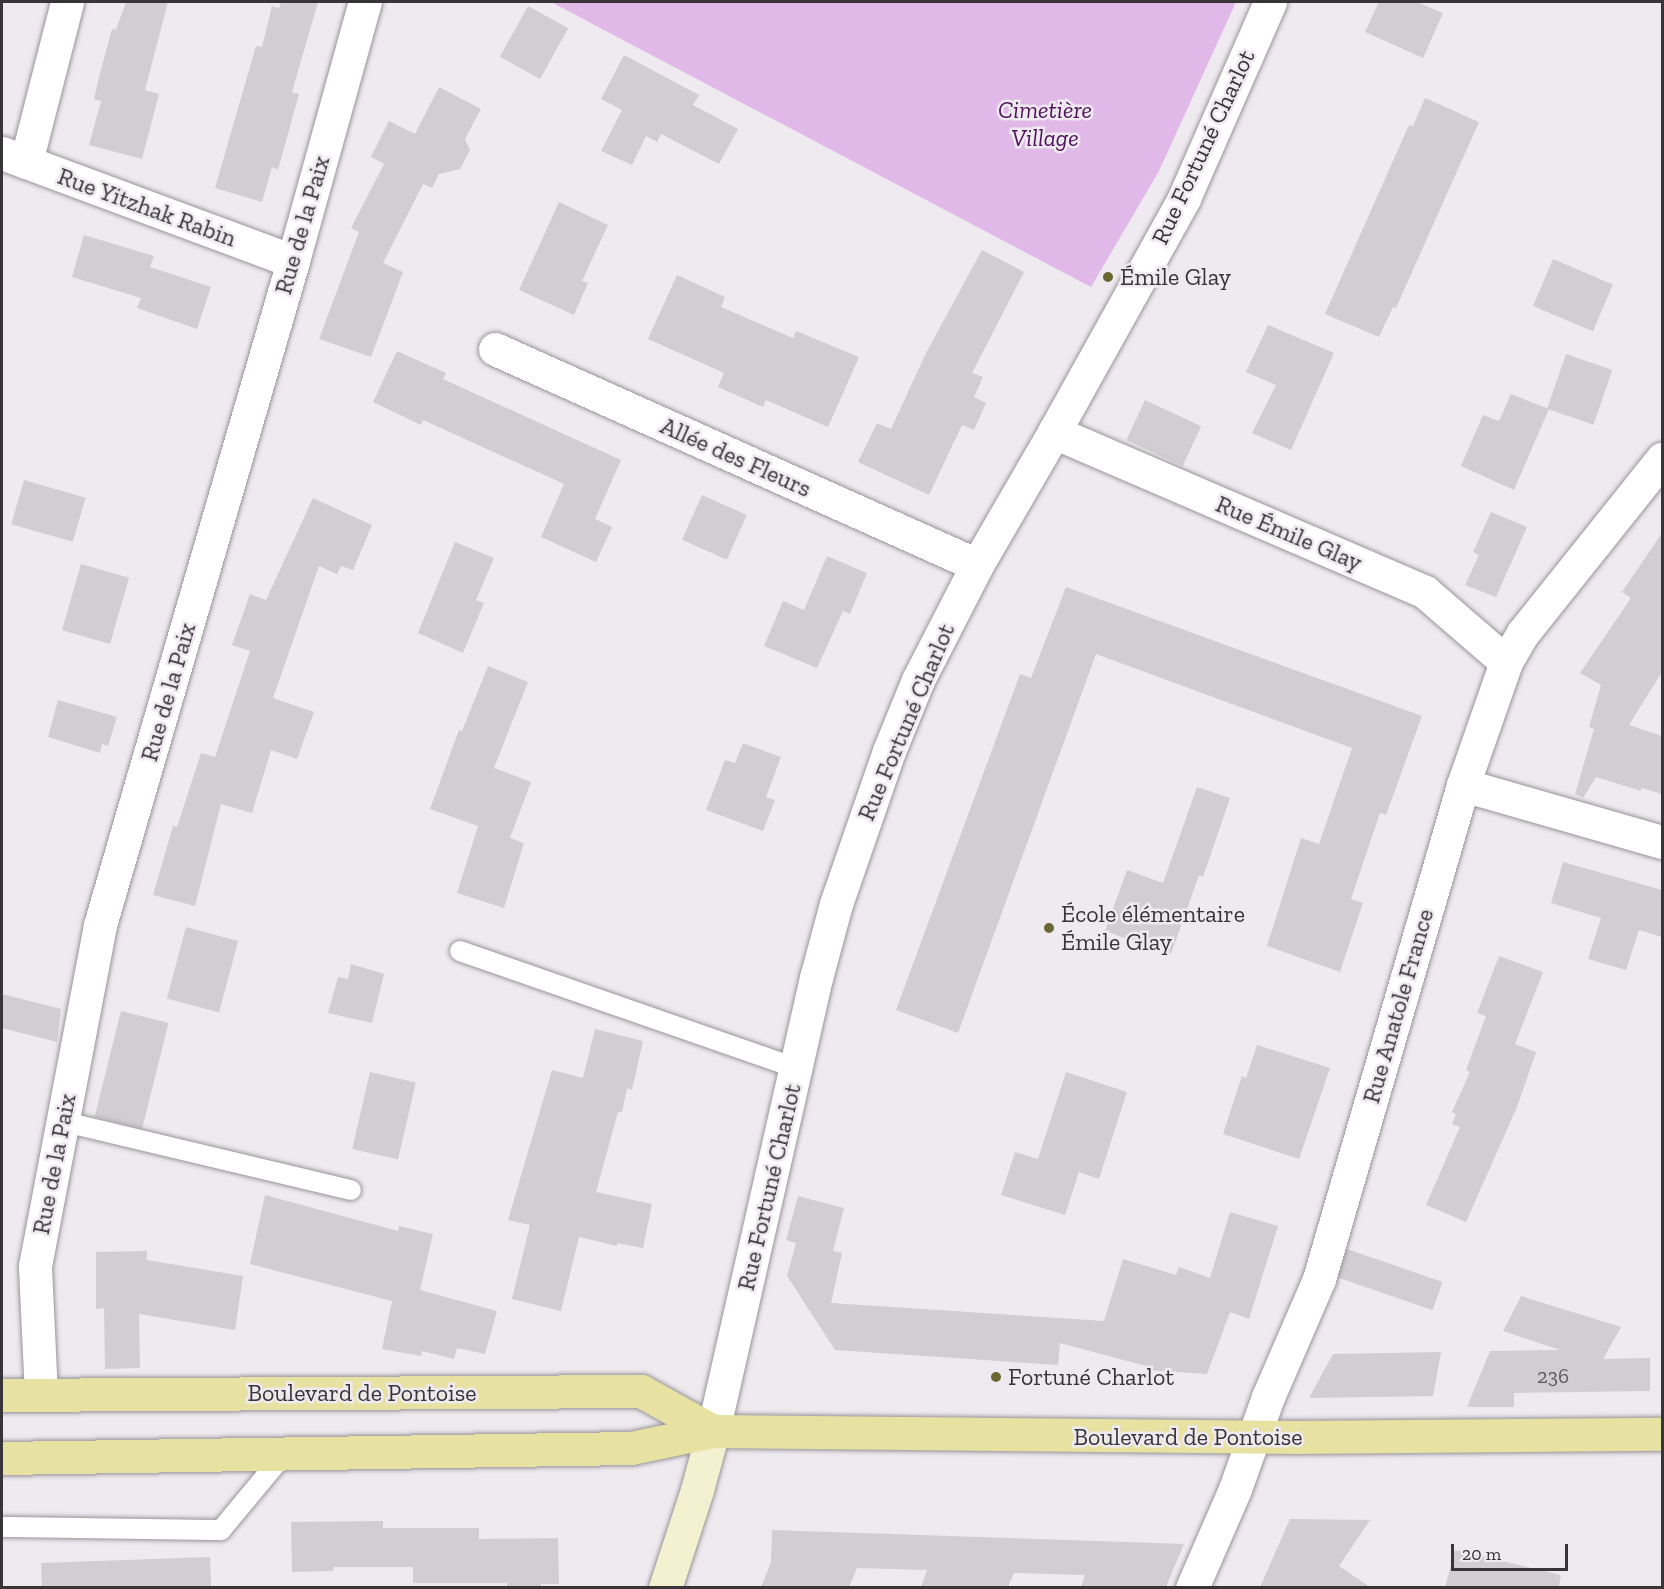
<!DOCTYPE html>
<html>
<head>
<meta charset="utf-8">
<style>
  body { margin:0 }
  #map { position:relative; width:1664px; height:1589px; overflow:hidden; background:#eeeaef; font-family:"Zilla Slab",serif }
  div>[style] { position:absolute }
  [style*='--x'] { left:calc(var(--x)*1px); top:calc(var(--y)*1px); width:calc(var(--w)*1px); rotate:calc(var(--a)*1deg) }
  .green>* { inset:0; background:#e1b9e9 }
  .building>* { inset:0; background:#d1ced2; transform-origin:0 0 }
  .roads { filter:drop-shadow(0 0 2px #989599) drop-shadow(0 0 2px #989599) }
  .service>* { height:20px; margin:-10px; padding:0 10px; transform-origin:10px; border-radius:10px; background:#fff }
  .minor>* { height:33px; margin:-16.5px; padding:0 16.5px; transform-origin:16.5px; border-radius:16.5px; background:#fff }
  .secondary>* { height:33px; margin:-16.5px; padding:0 16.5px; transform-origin:16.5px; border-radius:16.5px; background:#f3f1d0 }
  .primary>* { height:33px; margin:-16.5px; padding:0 16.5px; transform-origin:16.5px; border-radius:16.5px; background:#e8e2a2 }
  .dots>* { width:16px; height:16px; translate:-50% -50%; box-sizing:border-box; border:3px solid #eeeaef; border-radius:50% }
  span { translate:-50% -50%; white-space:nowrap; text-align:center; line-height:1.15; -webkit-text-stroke:5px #eeeaef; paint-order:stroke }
  .number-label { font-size:21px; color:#5e5b5e }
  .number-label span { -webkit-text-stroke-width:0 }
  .park-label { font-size:24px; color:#52115f; font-style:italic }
  .street-label { font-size:24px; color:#373537 }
  .poi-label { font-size:24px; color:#373537 }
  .left { translate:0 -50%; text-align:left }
  .frame { position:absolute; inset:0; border:3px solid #373537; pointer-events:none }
  .scale { position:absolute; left:1451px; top:1544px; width:117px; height:27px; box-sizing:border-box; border:3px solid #373537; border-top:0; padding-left:8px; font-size:18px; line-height:21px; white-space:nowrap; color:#373537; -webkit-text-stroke:4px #eeeaef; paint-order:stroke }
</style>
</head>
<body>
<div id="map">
  <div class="green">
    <div style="clip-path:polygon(551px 2px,1236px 2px,1159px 171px,1091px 287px)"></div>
  </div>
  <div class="building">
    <div style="clip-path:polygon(126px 2px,168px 2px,145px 90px,159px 94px,142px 159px,89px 145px,101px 101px,94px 99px,99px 77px,112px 29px,116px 30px)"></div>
    <div style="clip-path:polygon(281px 2px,318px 2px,292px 92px,299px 94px,278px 170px,272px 167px,262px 202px,215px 188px,256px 46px,262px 47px,272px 6px,279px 8px)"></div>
    <div style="clip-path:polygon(1379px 2px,1417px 2px,1443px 13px,1423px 58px,1365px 32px)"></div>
    <div style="left:528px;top:6px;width:46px;height:58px;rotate:29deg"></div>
    <div style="clip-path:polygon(624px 55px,699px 95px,693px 105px,738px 129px,719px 164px,661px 134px,657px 142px,646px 136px,632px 165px,601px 151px,622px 110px,601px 99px)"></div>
    <div style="clip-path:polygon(439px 87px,481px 109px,465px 139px,470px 150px,460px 169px,439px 174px,432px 188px,423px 184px,383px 263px,403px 272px,371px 357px,319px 339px,359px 232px,351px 228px,384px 164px,371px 157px,389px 121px,415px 134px)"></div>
    <div style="clip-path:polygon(1425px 98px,1479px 122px,1396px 308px,1393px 307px,1379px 337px,1325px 314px,1409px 125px,1413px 126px)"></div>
    <div style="clip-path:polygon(559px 202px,608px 225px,582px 281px,588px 283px,574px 315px,519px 290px)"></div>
    <div style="clip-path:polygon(84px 235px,154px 256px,150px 267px,211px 287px,197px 329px,137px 308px,141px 298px,72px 277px)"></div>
    <div style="clip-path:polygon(982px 250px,1024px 272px,972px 373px,983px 377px,974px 397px,986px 403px,974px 430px,962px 425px,929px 495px,858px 462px,877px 423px,891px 429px,926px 353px)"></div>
    <div style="left:1553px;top:259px;width:65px;height:51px;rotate:23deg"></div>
    <div style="clip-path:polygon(677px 275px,725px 297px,721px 307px,793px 338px,796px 331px,859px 357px,828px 427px,766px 400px,763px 407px,718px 387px,724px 373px,648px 339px)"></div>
    <div style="clip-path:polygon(1268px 325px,1334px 353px,1291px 450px,1252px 433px,1276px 385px,1246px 372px)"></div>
    <div style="clip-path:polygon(397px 351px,446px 373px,443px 379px,621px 460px,595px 519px,612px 527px,596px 562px,541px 537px,564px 484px,423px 420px,421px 425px,373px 402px)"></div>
    <div style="left:1566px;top:354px;width:49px;height:58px;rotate:19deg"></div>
    <div style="clip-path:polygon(1511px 394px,1549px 409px,1514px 490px,1461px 466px,1483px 415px,1499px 421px)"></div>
    <div style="left:1145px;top:400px;width:62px;height:44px;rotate:25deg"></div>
    <div style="left:24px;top:480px;width:64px;height:46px;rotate:16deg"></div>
    <div style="left:702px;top:495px;width:49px;height:49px;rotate:24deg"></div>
    <div style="clip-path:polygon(313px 498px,372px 525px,353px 570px,341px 566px,337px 574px,319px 566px,273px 698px,314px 712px,297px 759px,271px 750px,252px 813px,221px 804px,195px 906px,153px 895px,173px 826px,177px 827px,201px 753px,215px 757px,250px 651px,232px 645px,250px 594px,266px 600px)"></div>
    <div style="clip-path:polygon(1491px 512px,1527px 527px,1496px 597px,1465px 585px,1479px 555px,1473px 552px)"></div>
    <div style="clip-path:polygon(1662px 533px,1662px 672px,1629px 725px,1662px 736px,1662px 794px,1641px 788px,1641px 791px,1596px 777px,1583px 798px,1575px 794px,1594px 729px,1589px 727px,1601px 685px,1580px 673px,1631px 598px,1622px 592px)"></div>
    <div style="clip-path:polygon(455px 542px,494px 558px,476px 600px,484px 603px,463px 653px,418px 633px)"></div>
    <div style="clip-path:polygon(827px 556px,867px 573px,850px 614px,843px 611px,817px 668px,764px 646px,783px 601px,804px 610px)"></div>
    <div style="left:81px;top:564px;width:50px;height:69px;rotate:16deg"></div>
    <div style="clip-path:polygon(1066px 587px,1422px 716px,1386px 815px,1380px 813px,1351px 899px,1363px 903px,1340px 972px,1267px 946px,1301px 838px,1319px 844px,1352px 748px,1096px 654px,958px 1033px,896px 1010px,1020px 674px,1031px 678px)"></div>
    <div style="clip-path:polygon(488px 666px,528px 682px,494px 768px,531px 782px,510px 838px,524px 843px,504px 908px,457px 893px,478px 826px,430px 809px,459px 730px,462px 731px)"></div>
    <div style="clip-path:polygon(58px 700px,117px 717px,108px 746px,102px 744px,100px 753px,48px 737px)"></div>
    <div style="clip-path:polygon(743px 743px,781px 757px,766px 797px,775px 800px,763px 831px,706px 810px,725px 760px,735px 763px)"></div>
    <div style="clip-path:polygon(1197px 787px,1230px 798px,1203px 877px,1199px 875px,1171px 954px,1105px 931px,1127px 870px,1163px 883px)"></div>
    <div style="clip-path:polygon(1563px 862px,1662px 890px,1662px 937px,1639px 930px,1626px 970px,1588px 959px,1601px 918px,1551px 903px)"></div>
    <div style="left:186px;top:927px;width:54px;height:74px;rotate:15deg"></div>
    <div style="clip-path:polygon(1499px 956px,1543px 972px,1515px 1044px,1536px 1052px,1517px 1107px,1466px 1222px,1426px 1205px,1460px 1127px,1452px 1124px,1456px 1114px,1452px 1112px,1470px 1072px,1466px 1070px,1486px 1016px,1477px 1013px)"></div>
    <div style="clip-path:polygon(351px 964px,384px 974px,372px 1023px,328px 1013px,338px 977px,348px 979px)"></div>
    <div style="clip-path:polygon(2px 994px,61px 1009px,57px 1042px,2px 1028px)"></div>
    <div style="left:121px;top:1011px;width:49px;height:109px;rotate:14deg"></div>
    <div style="clip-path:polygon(595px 1029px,643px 1041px,632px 1090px,627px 1088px,622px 1112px,618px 1112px,596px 1192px,652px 1204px,643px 1248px,617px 1243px,617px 1246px,579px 1237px,561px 1311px,512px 1299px,530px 1225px,508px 1220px,552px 1070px,583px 1078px)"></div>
    <div style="clip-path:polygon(1257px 1045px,1330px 1068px,1299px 1159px,1223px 1134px,1242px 1076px,1246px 1078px)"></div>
    <div style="left:370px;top:1072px;width:47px;height:79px;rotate:13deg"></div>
    <div style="clip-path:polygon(1066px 1072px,1127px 1092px,1099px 1179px,1079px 1172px,1065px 1215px,1001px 1195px,1015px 1152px,1038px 1159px)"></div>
    <div style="clip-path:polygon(265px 1195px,398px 1231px,399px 1226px,433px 1234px,420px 1290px,497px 1311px,485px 1354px,457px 1348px,454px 1359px,422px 1351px,421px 1356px,382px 1349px,392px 1301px,250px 1264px)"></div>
    <div style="clip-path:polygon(798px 1196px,844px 1208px,833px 1251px,842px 1253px,831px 1303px,1104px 1321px,1123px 1259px,1176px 1275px,1179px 1267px,1210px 1278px,1230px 1212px,1278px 1226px,1249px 1319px,1230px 1312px,1207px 1374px,1145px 1370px,1146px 1366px,1060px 1343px,1058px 1365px,835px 1350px,787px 1276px,796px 1243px,786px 1240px)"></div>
    <div style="left:1347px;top:1249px;width:101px;height:30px;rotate:19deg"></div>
    <div style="clip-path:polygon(147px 1251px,147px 1260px,243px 1276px,235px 1330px,139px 1314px,140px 1368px,105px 1369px,104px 1308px,96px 1309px,96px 1252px)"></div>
    <div style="clip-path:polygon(1521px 1296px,1621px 1327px,1603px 1359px,1650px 1358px,1650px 1391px,1514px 1393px,1514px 1407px,1467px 1407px,1490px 1351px,1560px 1350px,1503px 1331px)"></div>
    <div style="clip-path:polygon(1441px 1352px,1433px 1396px,1309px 1398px,1333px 1354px)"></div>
    <div style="clip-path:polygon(1290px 1519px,1370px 1520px,1339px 1566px,1370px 1587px,1260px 1587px)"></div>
    <div style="clip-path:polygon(383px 1521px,383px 1528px,479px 1528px,479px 1539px,558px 1538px,559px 1584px,541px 1584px,541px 1587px,507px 1587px,507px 1583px,413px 1583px,413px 1567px,334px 1567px,333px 1571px,292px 1572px,291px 1522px)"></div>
    <div style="clip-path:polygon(772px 1530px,831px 1532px,1184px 1544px,1166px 1587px,1081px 1587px,1085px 1575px,1014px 1573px,1008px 1587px,921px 1587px,927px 1570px,857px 1568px,849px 1587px,761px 1587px,771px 1562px)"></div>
    <div style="clip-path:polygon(1455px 1550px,1561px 1575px,1559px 1587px,1445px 1587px)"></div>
    <div style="left:210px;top:1557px;width:30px;height:169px;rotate:88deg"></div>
  </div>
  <div class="roads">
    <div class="service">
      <div style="--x:460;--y:951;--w:356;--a:19.2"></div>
      <div style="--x:61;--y:1121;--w:298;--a:13.4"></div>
      <div style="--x:2;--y:1527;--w:219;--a:0.8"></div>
      <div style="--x:221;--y:1530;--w:100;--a:-50.3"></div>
    </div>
    <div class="minor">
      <div style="--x:2;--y:153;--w:310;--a:20.4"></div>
      <div style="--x:26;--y:162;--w:165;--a:-75.6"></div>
      <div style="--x:495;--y:349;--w:528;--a:24.14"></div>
      <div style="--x:1054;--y:432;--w:404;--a:23.3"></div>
      <div style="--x:1425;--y:592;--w:107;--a:40.8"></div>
      <div style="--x:1463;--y:785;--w:207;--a:16"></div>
      <div style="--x:41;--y:1395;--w:129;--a:-92.7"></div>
      <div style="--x:35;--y:1266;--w:347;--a:-79.2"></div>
      <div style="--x:100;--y:925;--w:691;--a:-73.79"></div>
      <div style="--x:293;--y:261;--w:269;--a:-74.5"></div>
      <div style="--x:713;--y:1431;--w:465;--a:-77.2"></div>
      <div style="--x:816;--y:978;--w:77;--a:-74.9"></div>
      <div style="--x:836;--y:904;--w:162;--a:-70.9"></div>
      <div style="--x:889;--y:751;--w:77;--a:-67.8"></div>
      <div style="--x:918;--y:680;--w:129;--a:-62.8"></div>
      <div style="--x:977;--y:565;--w:154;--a:-59.9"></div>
      <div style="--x:1054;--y:432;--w:268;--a:-60.9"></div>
      <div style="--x:1184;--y:198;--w:214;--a:-66.3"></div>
      <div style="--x:1192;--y:1588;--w:108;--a:-66.5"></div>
      <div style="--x:1235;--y:1489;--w:98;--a:-70.3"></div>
      <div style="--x:1268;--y:1397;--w:129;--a:-66.6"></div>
      <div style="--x:1319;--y:1279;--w:515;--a:-73.75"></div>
      <div style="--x:1463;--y:785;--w:130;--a:-70.7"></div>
      <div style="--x:1506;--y:662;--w:34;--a:-60"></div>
      <div style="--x:1523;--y:633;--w:223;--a:-51.4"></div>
    </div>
    <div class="secondary">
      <div style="--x:665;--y:1588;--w:103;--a:-71.9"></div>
      <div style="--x:697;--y:1490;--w:61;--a:-74.8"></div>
    </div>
    <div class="primary">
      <div style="--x:2;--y:1395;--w:639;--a:-0.36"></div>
      <div style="--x:641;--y:1391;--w:82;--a:29.1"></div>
      <div style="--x:2;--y:1458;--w:629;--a:-0.91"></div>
      <div style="--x:631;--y:1448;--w:84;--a:-11.7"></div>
      <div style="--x:713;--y:1431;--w:583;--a:0.59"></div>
      <div style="--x:1296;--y:1437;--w:366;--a:-0.5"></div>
    </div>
  </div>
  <div class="dots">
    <div style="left:1108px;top:277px;background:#6b6733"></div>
    <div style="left:1049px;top:928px;background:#6b6733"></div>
    <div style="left:996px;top:1377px;background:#6b6733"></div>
  </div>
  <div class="number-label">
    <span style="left:1553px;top:1376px">236</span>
  </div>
  <div class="park-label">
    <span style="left:1045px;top:124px">Cimetière<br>Village</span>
  </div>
  <div class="street-label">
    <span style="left:1203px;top:147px;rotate:-65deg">Rue Fortuné Charlot</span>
    <span style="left:147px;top:207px;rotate:20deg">Rue Yitzhak Rabin</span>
    <span style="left:302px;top:225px;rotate:-74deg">Rue de la Paix</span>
    <span style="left:736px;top:457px;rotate:24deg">Allée des Fleurs</span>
    <span style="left:1289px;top:533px;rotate:23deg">Rue Émile Glay</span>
    <span style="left:168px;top:692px;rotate:-74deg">Rue de la Paix</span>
    <span style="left:906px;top:722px;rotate:-67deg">Rue Fortuné Charlot</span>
    <span style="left:1398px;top:1006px;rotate:-74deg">Rue Anatole France</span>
    <span style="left:54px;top:1164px;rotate:-79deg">Rue de la Paix</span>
    <span style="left:769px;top:1187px;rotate:-77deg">Rue Fortuné Charlot</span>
    <span style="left:362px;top:1393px">Boulevard de Pontoise</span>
    <span style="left:1188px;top:1437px">Boulevard de Pontoise</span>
  </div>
  <div class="poi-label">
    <span class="left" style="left:1120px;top:277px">Émile Glay</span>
    <span class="left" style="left:1061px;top:928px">École élémentaire<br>Émile Glay</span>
    <span class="left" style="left:1008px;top:1377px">Fortuné Charlot</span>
  </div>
  <div class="frame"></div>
  <div class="scale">20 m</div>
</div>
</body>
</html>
